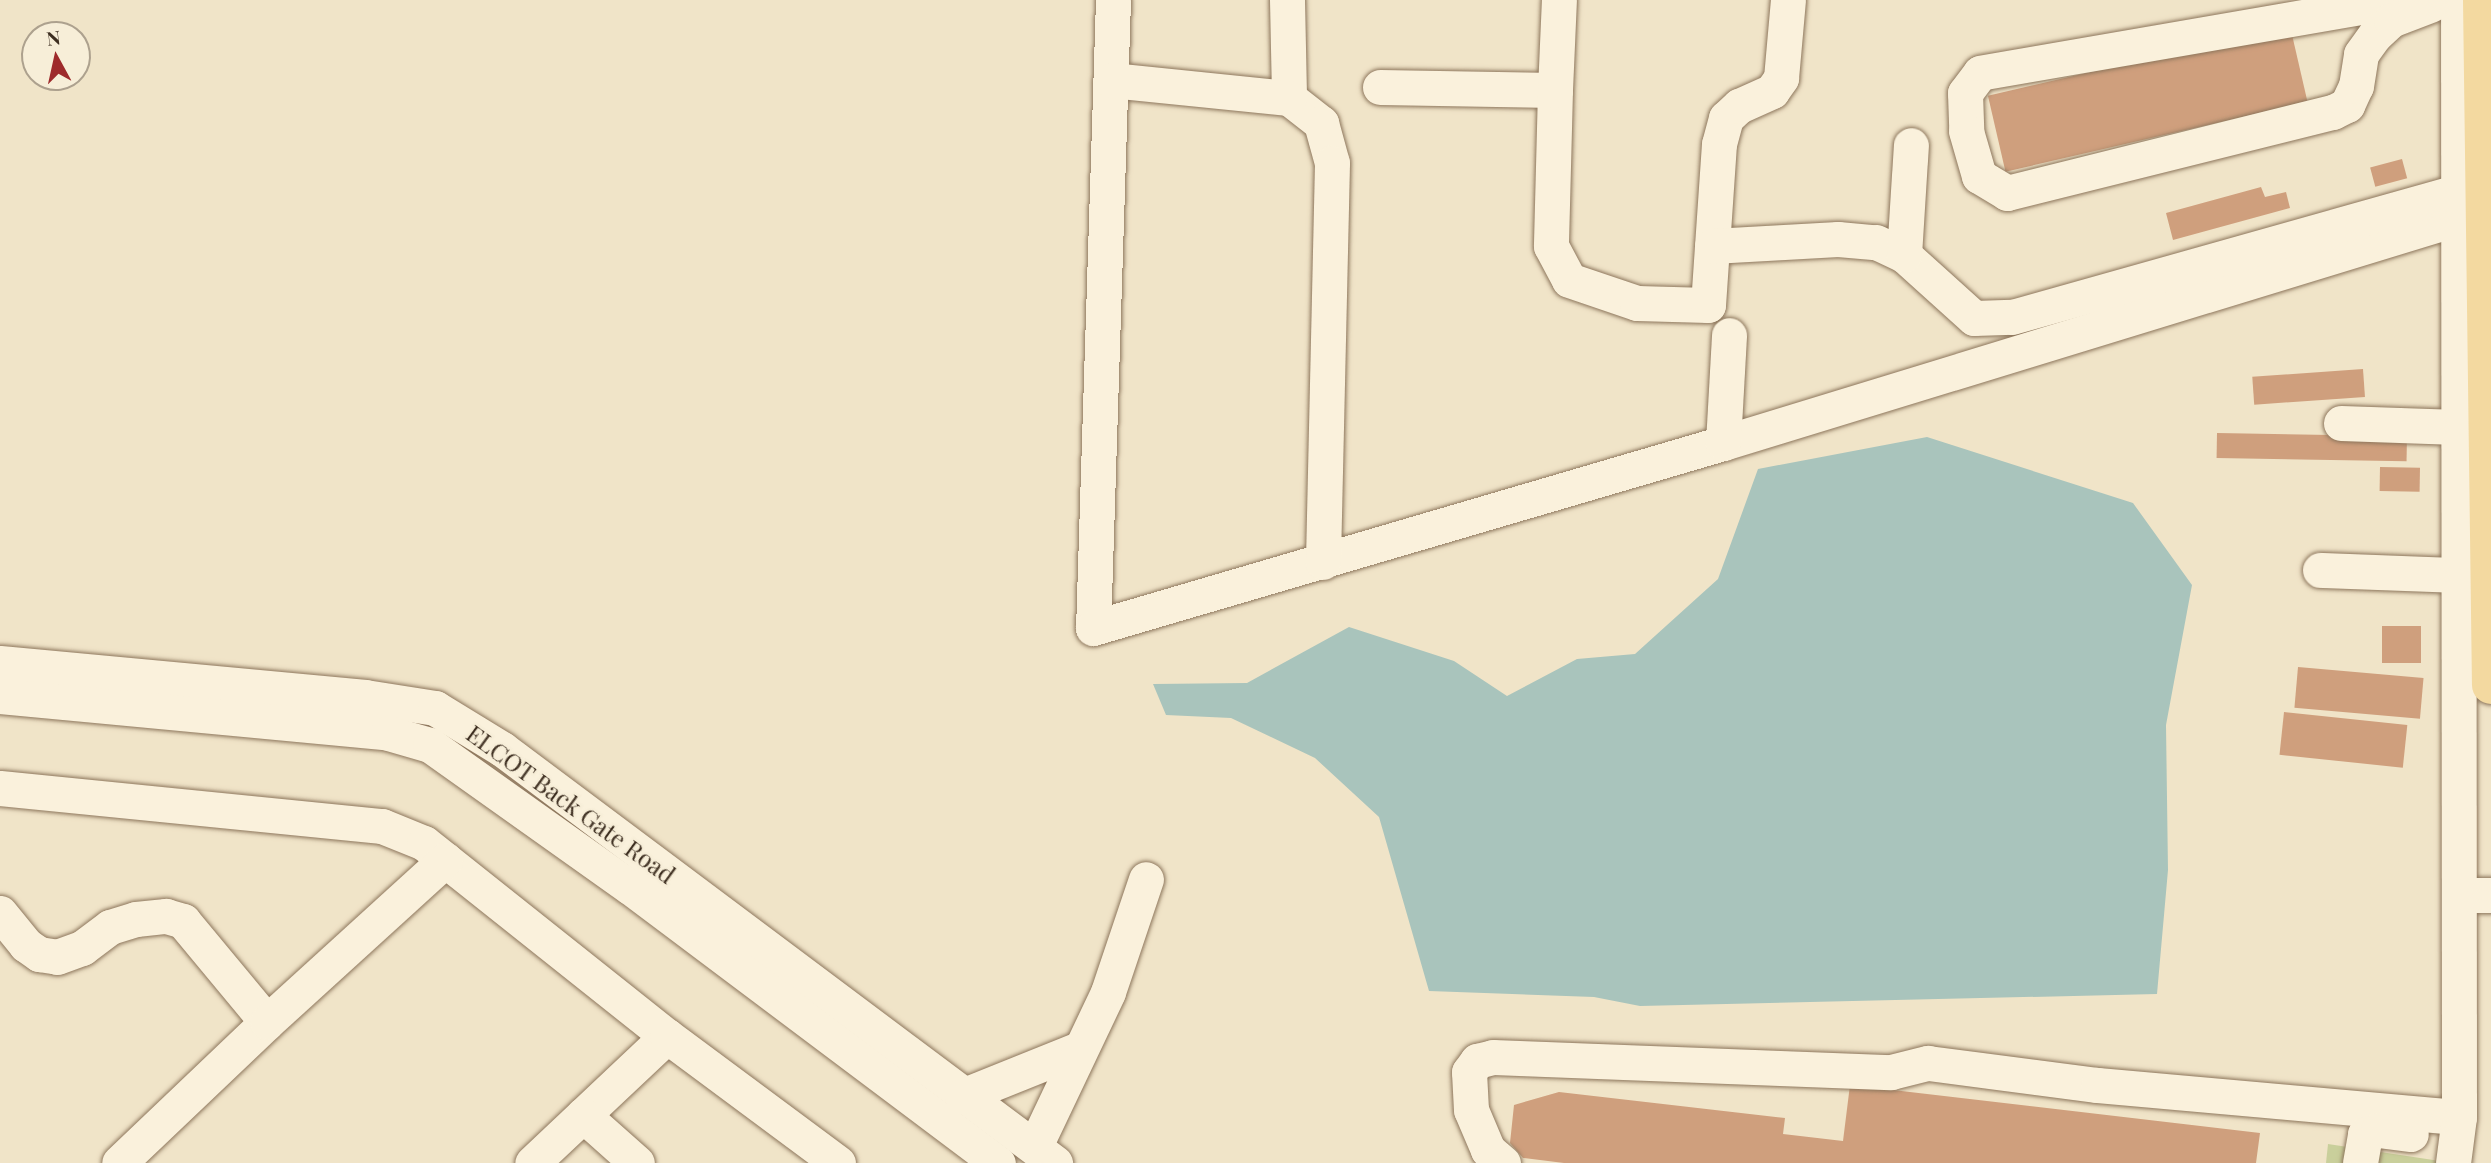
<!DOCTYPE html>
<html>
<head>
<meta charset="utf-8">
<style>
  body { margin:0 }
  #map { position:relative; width:2491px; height:1163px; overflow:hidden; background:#f0e4c8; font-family:"Playfair Display",serif }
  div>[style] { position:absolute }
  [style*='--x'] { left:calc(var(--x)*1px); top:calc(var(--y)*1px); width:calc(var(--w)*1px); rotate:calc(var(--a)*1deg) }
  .green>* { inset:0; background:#c9cf9b }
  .water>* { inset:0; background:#a9c4bc }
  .building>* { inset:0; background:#cf9f7d; transform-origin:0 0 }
  .roads { filter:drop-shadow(0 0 2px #8d765c) drop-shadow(0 0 2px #8d765c) }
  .minor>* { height:35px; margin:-17.5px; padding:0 17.5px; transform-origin:17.5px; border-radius:17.5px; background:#faf1dc }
  .major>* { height:38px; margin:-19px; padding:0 19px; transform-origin:19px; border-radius:19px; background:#f3d9a0 }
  span { translate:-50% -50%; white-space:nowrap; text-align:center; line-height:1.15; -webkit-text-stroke:5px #f7eed8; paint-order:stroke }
  .street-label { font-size:24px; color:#3d2e20 }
  .north { position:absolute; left:21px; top:21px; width:70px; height:70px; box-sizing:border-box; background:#f7eed8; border:2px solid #ada18e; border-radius:50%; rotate:352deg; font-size:19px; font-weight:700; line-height:28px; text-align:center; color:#3d2e20 }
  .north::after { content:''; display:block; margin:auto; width:24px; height:32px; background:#9e2a2b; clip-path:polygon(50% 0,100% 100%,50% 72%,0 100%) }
</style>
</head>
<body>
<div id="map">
  <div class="green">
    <div style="clip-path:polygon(2328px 1144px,2453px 1163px,2326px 1163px)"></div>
  </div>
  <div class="water">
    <div style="clip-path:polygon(1927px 437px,2133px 503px,2192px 585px,2166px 725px,2168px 870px,2157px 994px,1640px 1006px,1594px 997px,1429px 991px,1379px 817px,1315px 758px,1231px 718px,1166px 715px,1153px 684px,1247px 683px,1349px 627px,1454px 661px,1507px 696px,1577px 659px,1635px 654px,1718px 579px,1758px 469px)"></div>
  </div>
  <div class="building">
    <div style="left:2290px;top:26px;width:78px;height:310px;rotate:77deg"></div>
    <div style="left:2402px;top:159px;width:20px;height:33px;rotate:75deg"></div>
    <div style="clip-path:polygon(2261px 187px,2265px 197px,2286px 192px,2290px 208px,2173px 240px,2166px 213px)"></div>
    <div style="left:2363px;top:369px;width:28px;height:111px;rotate:86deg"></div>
    <div style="left:2217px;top:433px;width:190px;height:25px;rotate:1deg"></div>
    <div style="left:2380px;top:467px;width:40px;height:24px;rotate:1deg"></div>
    <div style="left:2382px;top:626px;width:39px;height:37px"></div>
    <div style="left:2298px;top:667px;width:126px;height:41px;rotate:5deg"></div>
    <div style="left:2284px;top:712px;width:124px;height:43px;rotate:6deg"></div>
    <div style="clip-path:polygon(1850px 1085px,2260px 1133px,2256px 1163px,1564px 1163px,1523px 1158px,1510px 1143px,1514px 1105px,1559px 1092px,1785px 1118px,1783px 1134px,1843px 1141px)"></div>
  </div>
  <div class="roads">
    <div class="minor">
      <div style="--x:1113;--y:0;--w:628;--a:91.82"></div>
      <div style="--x:1093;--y:628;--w:657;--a:-16.36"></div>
      <div style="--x:1723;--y:443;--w:769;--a:-17.02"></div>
      <div style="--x:1287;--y:0;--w:98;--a:88.8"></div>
      <div style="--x:1289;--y:98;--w:41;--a:38"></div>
      <div style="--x:1321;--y:123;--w:41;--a:74.6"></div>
      <div style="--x:1332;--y:163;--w:399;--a:91.3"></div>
      <div style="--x:2401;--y:0;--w:427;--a:170.2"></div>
      <div style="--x:1980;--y:73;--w:25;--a:127"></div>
      <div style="--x:1965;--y:93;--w:38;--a:88"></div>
      <div style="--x:1966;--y:131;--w:47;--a:73.9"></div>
      <div style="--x:1979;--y:176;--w:33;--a:31"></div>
      <div style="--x:2007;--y:193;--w:336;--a:-14"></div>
      <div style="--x:2333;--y:112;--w:16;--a:-27"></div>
      <div style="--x:2347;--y:105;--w:21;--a:-65"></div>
      <div style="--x:2356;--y:86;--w:32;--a:-81"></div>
      <div style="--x:2361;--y:54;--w:24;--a:-54"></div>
      <div style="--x:2375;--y:35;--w:22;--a:-43"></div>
      <div style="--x:2391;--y:20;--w:42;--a:-21"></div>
      <div style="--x:1111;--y:80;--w:179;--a:5.8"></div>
      <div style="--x:1380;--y:87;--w:175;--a:1"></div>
      <div style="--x:1555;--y:90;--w:156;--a:91.5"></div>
      <div style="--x:1551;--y:246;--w:38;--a:62"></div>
      <div style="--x:1569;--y:280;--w:72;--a:18.7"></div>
      <div style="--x:1637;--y:303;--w:71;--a:1.6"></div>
      <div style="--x:1708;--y:305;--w:161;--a:-86.1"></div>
      <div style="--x:1719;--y:144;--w:27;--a:-75"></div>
      <div style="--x:1726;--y:118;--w:18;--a:-43"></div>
      <div style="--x:1739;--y:106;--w:36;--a:-24"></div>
      <div style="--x:1772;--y:91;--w:16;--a:-55"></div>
      <div style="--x:1781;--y:78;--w:78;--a:-84.9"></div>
      <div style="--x:1555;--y:90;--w:90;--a:-87.5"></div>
      <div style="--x:1712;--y:246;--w:126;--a:-3.2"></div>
      <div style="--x:1838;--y:239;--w:38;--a:5"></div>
      <div style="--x:1876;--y:242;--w:31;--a:25"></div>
      <div style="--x:1904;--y:255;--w:94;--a:42"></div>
      <div style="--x:1974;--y:318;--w:38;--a:-2"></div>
      <div style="--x:2012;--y:317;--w:463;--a:-15.7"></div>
      <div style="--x:1904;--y:255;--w:110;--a:-86.4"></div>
      <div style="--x:2341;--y:423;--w:117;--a:2"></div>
      <div style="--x:1723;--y:443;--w:108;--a:-86.8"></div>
      <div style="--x:2320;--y:570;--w:136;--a:2.1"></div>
      <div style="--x:0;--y:663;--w:367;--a:5.3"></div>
      <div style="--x:365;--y:697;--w:71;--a:8.9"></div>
      <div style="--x:435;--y:708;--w:79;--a:31.5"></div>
      <div style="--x:502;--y:749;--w:691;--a:36.82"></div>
      <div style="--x:0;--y:696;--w:390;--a:5.4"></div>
      <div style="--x:388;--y:733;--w:44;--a:15.9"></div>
      <div style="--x:430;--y:745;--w:245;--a:35.4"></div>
      <div style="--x:630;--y:887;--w:460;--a:36.9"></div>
      <div style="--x:0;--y:788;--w:384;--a:5.7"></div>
      <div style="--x:382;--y:826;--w:45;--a:22"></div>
      <div style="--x:424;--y:843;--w:310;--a:38.5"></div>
      <div style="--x:667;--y:1036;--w:185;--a:136.7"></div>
      <div style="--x:2459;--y:895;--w:32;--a:0"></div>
      <div style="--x:0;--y:913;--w:41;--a:50.9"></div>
      <div style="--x:26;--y:945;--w:16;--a:35"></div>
      <div style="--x:39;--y:954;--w:18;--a:9"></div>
      <div style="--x:57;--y:957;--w:27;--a:-20"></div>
      <div style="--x:82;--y:948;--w:35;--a:-37"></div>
      <div style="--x:110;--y:927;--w:27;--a:-17"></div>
      <div style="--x:136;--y:919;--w:30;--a:-6"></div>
      <div style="--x:166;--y:916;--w:18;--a:16"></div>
      <div style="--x:183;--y:921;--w:131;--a:50.3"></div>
      <div style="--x:267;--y:1022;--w:204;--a:136.4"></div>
      <div style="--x:267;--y:1022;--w:241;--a:-42.3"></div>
      <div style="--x:667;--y:1036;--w:213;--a:36.6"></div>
      <div style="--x:962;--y:1096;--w:126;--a:-21.9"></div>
      <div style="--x:583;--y:1115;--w:72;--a:41.6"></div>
      <div style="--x:1035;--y:1146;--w:170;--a:-64.6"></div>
      <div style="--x:1108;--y:992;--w:119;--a:-71.4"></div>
      <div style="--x:1503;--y:1163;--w:20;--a:-139"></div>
      <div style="--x:1488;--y:1150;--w:43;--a:-113"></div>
      <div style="--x:1471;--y:1110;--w:38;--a:-93"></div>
      <div style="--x:1469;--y:1072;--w:14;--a:-54"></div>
      <div style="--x:1477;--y:1061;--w:16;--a:-14"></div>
      <div style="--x:1493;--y:1057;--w:398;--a:2.2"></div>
      <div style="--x:1891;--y:1072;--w:38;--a:-14"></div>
      <div style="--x:1928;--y:1063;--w:171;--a:7.4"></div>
      <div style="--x:2098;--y:1085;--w:362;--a:5.1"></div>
      <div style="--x:2360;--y:1163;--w:29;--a:-80"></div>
      <div style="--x:2365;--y:1134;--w:14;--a:-17"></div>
      <div style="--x:2378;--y:1130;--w:33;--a:7"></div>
      <div style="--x:2453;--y:1163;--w:46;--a:-82.6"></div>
      <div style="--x:2459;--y:1117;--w:1117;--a:-90.05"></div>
    </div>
    <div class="major">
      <div style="--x:2482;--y:0;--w:685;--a:89.25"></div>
    </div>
  </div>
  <div class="street-label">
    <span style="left:571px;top:804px;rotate:36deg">ELCOT Back Gate Road</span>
  </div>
  <div class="north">N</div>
</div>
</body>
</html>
